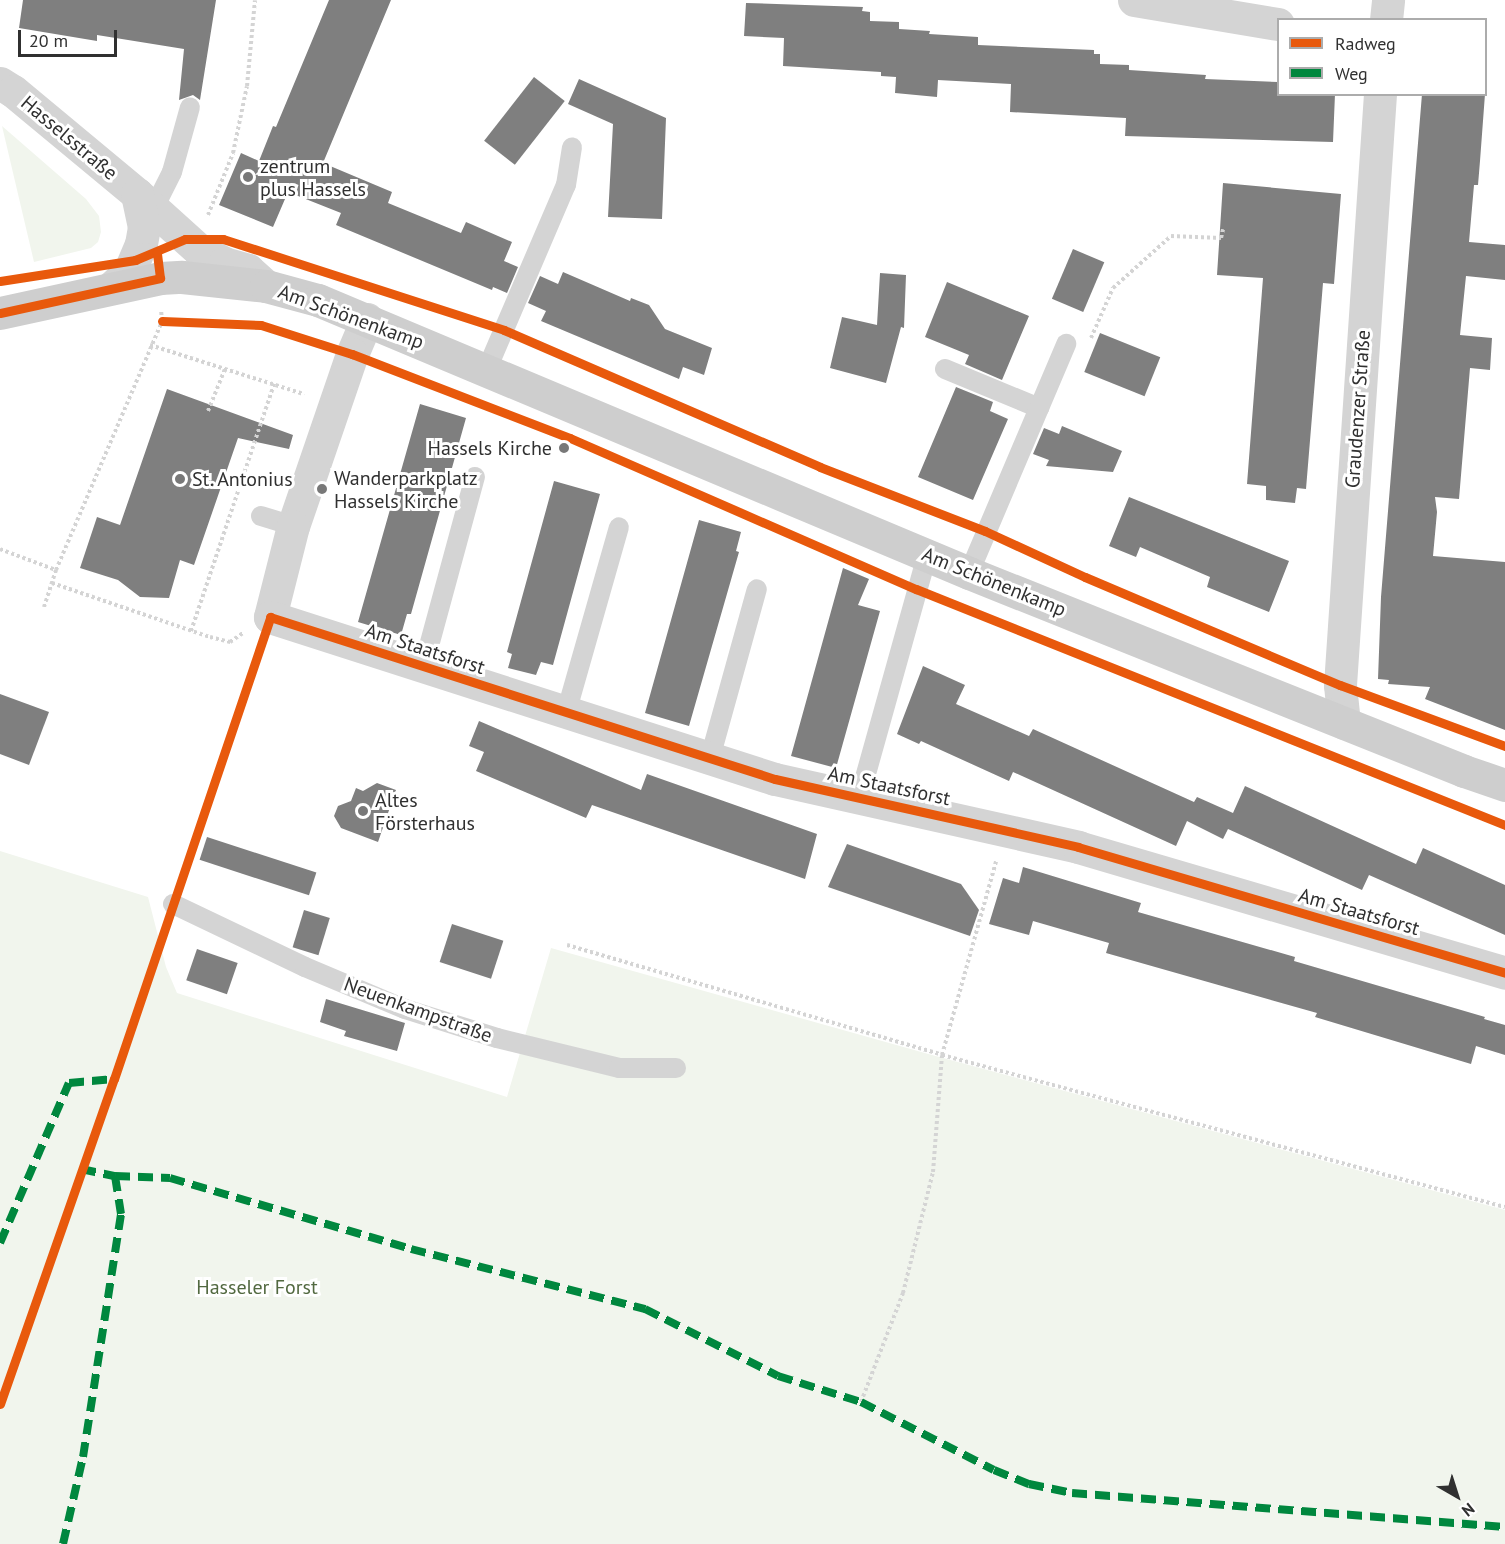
<!DOCTYPE html>
<html>
<head>
<meta charset="utf-8">
<style>
  body { margin:0 }
  #map { position:relative; width:1505px; height:1544px; overflow:hidden; background:#fff; font-family:"PT Sans",sans-serif }
  div>[style] { position:absolute }
  [style*='--x'] { left:calc(var(--x)*1px); top:calc(var(--y)*1px); width:calc(var(--w)*1px); rotate:calc(var(--a)*1deg) }
  .green>* { inset:0; background:#f1f5ed }
  .building>* { inset:0; background:#7f7f7f; transform-origin:0 0 }
  .path>* { height:4px; margin-top:-2px; transform-origin:0; background:repeating-linear-gradient(90deg,#d4d4d4 0 3px,transparent 0 6px) }
  .service>* { height:20px; margin:-10px; padding:0 10px; transform-origin:10px; border-radius:10px; background:#d4d4d4 }
  .minor>* { height:33px; margin:-16.5px; padding:0 16.5px; transform-origin:16.5px; border-radius:16.5px; background:#d4d4d4 }
  .tertiary>* { height:33px; margin:-16.5px; padding:0 16.5px; transform-origin:16.5px; border-radius:16.5px; background:#d4d4d4 }
  .secondary>* { height:33px; margin:-16.5px; padding:0 16.5px; transform-origin:16.5px; border-radius:16.5px; background:#cecece }
  .quiet>* { height:8px; margin-top:-4px; transform-origin:0; background:repeating-linear-gradient(90deg,#00873e 0 15px,transparent 0 23px) }
  .cycleway>* { height:9px; margin:-4.5px; padding:0 4.5px; transform-origin:4.5px; border-radius:4.5px; background:#e8590c }
  .dots>* { width:16px; height:16px; translate:-50% -50%; box-sizing:border-box; border:3px solid #fff; border-radius:50% }
  span { translate:-50% -50%; white-space:nowrap; text-align:center; line-height:1.15; -webkit-text-stroke:6px #fff; paint-order:stroke }
  .street-label { font-size:20px; color:#303030 }
  .poi-label { font-size:20px; color:#303030 }
  .left { translate:0 -50%; text-align:left }
  .right { translate:-100% -50%; text-align:right }
  .park-label { font-size:20px; color:#526940 }
  .legend { position:absolute; left:1277px; top:18px; width:210px; height:78px; box-sizing:border-box; background:#fff; border:2px solid #acacac; margin:0; padding:8px 10px; list-style:none; font-size:18px; color:#303030 }
  .legend li { display:flex; align-items:center; gap:12px; height:30px }
  .legend b { width:30px; border:2px solid #acacac }
  .north { position:absolute; left:1427px; top:1466px; width:60px; height:60px; -webkit-text-stroke:4px #fff; paint-order:stroke; rotate:141deg; font-size:16px; font-weight:700; line-height:24px; text-align:center; color:#303030 }
  .north::after { content:''; display:block; margin:auto; width:21px; height:27px; background:#303030; clip-path:polygon(50% 0,100% 100%,50% 72%,0 100%) }
  .scale { position:absolute; left:18px; top:30px; width:99px; height:27px; box-sizing:border-box; border:3px solid #303030; border-top:0; padding-left:8px; font-size:18px; line-height:21px; white-space:nowrap; color:#303030; -webkit-text-stroke:4px #fff; paint-order:stroke }
</style>
</head>
<body>
<div id="map">
  <div class="green">
    <div style="clip-path:polygon(2px 126px,86px 199px,99px 216px,101px 232px,98px 242px,91px 248px,34px 262px)"></div>
    <div style="clip-path:polygon(0 851px,148px 897px,166px 967px,177px 993px,507px 1097px,551px 948px,932px 1055px,1505px 1210px,1505px 1544px,0 1544px)"></div>
  </div>
  <div class="building">
    <div style="clip-path:polygon(23px 0,216px 0,200px 100px,193px 95px,179px 100px,184px 49px,97px 35px,97px 41px,19px 28px)"></div>
    <div style="clip-path:polygon(329px 0,391px 0,323px 163px,392px 192px,388px 203px,461px 233px,466px 222px,512px 242px,504px 261px,518px 267px,507px 293px,493px 287px,492px 290px,336px 225px,341px 213px,288px 192px,273px 227px,219px 205px,241px 153px,259px 161px,273px 126px,276px 127px)"></div>
    <div style="clip-path:polygon(746px 3px,863px 7px,862px 11px,870px 12px,870px 21px,899px 22px,899px 29px,930px 31px,929px 34px,978px 37px,978px 45px,1094px 50px,1094px 54px,1100px 54px,1100px 64px,1129px 65px,1129px 70px,1206px 75px,1205px 79px,1278px 82px,1278px 94px,1335px 94px,1333px 142px,1125px 136px,1126px 118px,1010px 112px,1011px 84px,938px 80px,937px 97px,895px 93px,896px 77px,881px 76px,881px 72px,783px 66px,784px 38px,744px 36px)"></div>
    <div style="left:534px;top:77px;width:39px;height:81px;rotate:38deg"></div>
    <div style="clip-path:polygon(579px 79px,666px 118px,662px 219px,608px 217px,613px 124px,568px 104px)"></div>
    <div style="clip-path:polygon(1422px 94px,1485px 94px,1480px 161px,1478px 185px,1474px 185px,1469px 242px,1505px 245px,1505px 280px,1466px 276px,1460px 335px,1492px 338px,1490px 370px,1470px 368px,1459px 499px,1435px 497px,1437px 512px,1433px 556px,1505px 562px,1505px 730px,1425px 699px,1430px 687px,1388px 684px,1389px 680px,1378px 679px,1381px 597px)"></div>
    <div style="clip-path:polygon(1223px 183px,1341px 194px,1334px 284px,1323px 283px,1306px 489px,1297px 488px,1295px 503px,1266px 500px,1266px 486px,1247px 484px,1263px 278px,1217px 275px)"></div>
    <div style="left:1073px;top:249px;width:34px;height:54px;rotate:23deg"></div>
    <div style="clip-path:polygon(563px 272px,630px 301px,631px 298px,649px 305px,665px 329px,712px 348px,704px 375px,683px 367px,679px 379px,541px 321px,546px 311px,528px 303px,540px 276px,558px 284px)"></div>
    <div style="clip-path:polygon(880px 273px,906px 275px,904px 328px,901px 327px,886px 383px,830px 368px,842px 317px,877px 325px)"></div>
    <div style="clip-path:polygon(947px 282px,1029px 316px,1002px 380px,965px 364px,969px 355px,925px 337px)"></div>
    <div style="left:1100px;top:333px;width:65px;height:42px;rotate:22deg"></div>
    <div style="clip-path:polygon(956px 387px,993px 402px,990px 411px,1008px 419px,973px 500px,918px 477px)"></div>
    <div style="clip-path:polygon(167px 389px,293px 435px,289px 449px,238px 438px,194px 565px,180px 560px,169px 598px,140px 597px,118px 580px,80px 568px,97px 517px,120px 525px)"></div>
    <div style="clip-path:polygon(420px 404px,466px 418px,411px 614px,407px 614px,401px 635px,358px 622px)"></div>
    <div style="clip-path:polygon(1062px 426px,1122px 451px,1113px 472px,1046px 466px,1049px 460px,1033px 454px,1044px 428px,1059px 434px)"></div>
    <div style="clip-path:polygon(554px 481px,600px 494px,553px 665px,541px 662px,536px 675px,508px 668px,512px 654px,507px 652px)"></div>
    <div style="clip-path:polygon(1129px 497px,1289px 561px,1269px 612px,1207px 587px,1210px 577px,1140px 547px,1136px 557px,1109px 546px)"></div>
    <div style="clip-path:polygon(699px 520px,741px 532px,736px 551px,739px 552px,689px 726px,645px 713px)"></div>
    <div style="clip-path:polygon(843px 568px,869px 579px,858px 605px,880px 611px,836px 768px,791px 756px)"></div>
    <div style="clip-path:polygon(923px 666px,965px 685px,956px 704px,1029px 736px,1033px 729px,1194px 802px,1197px 797px,1233px 813px,1245px 786px,1416px 864px,1423px 848px,1505px 885px,1505px 935px,1369px 875px,1362px 890px,1228px 829px,1223px 839px,1187px 821px,1176px 846px,1013px 772px,1009px 781px,921px 741px,919px 744px,897px 734px)"></div>
    <div style="clip-path:polygon(0 694px,49px 712px,29px 765px,0 754px)"></div>
    <div style="clip-path:polygon(479px 721px,641px 790px,647px 774px,817px 834px,805px 879px,592px 805px,586px 818px,476px 771px,484px 752px,469px 746px)"></div>
    <div style="clip-path:polygon(377px 783px,396px 790px,378px 842px,341px 828px,334px 816px,338px 806px,351px 801px,356px 788px,363px 791px)"></div>
    <div style="left:207px;top:837px;width:115px;height:24px;rotate:18deg"></div>
    <div style="clip-path:polygon(847px 844px,961px 884px,979px 910px,970px 936px,828px 887px)"></div>
    <div style="clip-path:polygon(1023px 867px,1141px 903px,1138px 912px,1295px 957px,1294px 961px,1485px 1017px,1484px 1019px,1505px 1025px,1505px 1055px,1476px 1046px,1471px 1064px,1315px 1017px,1317px 1013px,1106px 953px,1109px 943px,1033px 921px,1029px 935px,989px 924px,1003px 878px,1019px 883px)"></div>
    <div style="left:304px;top:910px;width:27px;height:39px;rotate:17deg"></div>
    <div style="left:452px;top:924px;width:54px;height:40px;rotate:18deg"></div>
    <div style="left:197px;top:949px;width:43px;height:33px;rotate:19deg"></div>
    <div style="clip-path:polygon(326px 999px,405px 1023px,397px 1051px,344px 1036px,346px 1031px,320px 1022px)"></div>
  </div>
  <div class="path">
    <div style="--x:208;--y:215;--w:67;--a:-68"></div>
    <div style="--x:233;--y:153;--w:68;--a:-78.2"></div>
    <div style="--x:247;--y:86;--w:86;--a:-84.7"></div>
    <div style="--x:1091;--y:338;--w:55;--a:-66.3"></div>
    <div style="--x:1113;--y:288;--w:78;--a:-41.9"></div>
    <div style="--x:1171;--y:236;--w:50;--a:2.3"></div>
    <div style="--x:1221;--y:238;--w:9;--a:-77"></div>
    <div style="--x:150;--y:345;--w:162;--a:17.7"></div>
    <div style="--x:208;--y:411;--w:45;--a:-68"></div>
    <div style="--x:0;--y:549;--w:60;--a:20.6"></div>
    <div style="--x:52;--y:583;--w:167;--a:18.9"></div>
    <div style="--x:210;--y:637;--w:21;--a:14"></div>
    <div style="--x:230;--y:642;--w:16;--a:-35"></div>
    <div style="--x:44;--y:607;--w:39;--a:-72"></div>
    <div style="--x:56;--y:570;--w:271;--a:-66.9"></div>
    <div style="--x:162;--y:321;--w:11;--a:-95"></div>
    <div style="--x:191;--y:631;--w:261;--a:-71.4"></div>
    <div style="--x:567;--y:945;--w:391;--a:16.3"></div>
    <div style="--x:942;--y:1055;--w:583;--a:15.11"></div>
    <div style="--x:861;--y:1402;--w:117;--a:-68.9"></div>
    <div style="--x:903;--y:1293;--w:125;--a:-76.1"></div>
    <div style="--x:933;--y:1172;--w:117;--a:-85.6"></div>
    <div style="--x:942;--y:1055;--w:201;--a:-74.4"></div>
  </div>
  <div class="service">
    <div style="--x:153;--y:210;--w:42;--a:-63.4"></div>
    <div style="--x:172;--y:172;--w:67;--a:-74.5"></div>
    <div style="--x:487;--y:369;--w:200;--a:-66.8"></div>
    <div style="--x:566;--y:185;--w:38;--a:-81"></div>
    <div style="--x:945;--y:369;--w:102;--a:22.5"></div>
    <div style="--x:261;--y:516;--w:34;--a:17"></div>
    <div style="--x:969;--y:573;--w:249;--a:-67"></div>
    <div style="--x:423;--y:668;--w:198;--a:-74.8"></div>
    <div style="--x:566;--y:713;--w:193;--a:-74.1"></div>
    <div style="--x:710;--y:758;--w:175;--a:-74.5"></div>
    <div style="--x:859;--y:799;--w:253;--a:-74.4"></div>
    <div style="--x:173;--y:904;--w:146;--a:25.5"></div>
    <div style="--x:305;--y:967;--w:108;--a:22.8"></div>
    <div style="--x:405;--y:1009;--w:96;--a:17.5"></div>
    <div style="--x:497;--y:1038;--w:126;--a:13.8"></div>
    <div style="--x:619;--y:1068;--w:57;--a:0"></div>
  </div>
  <div class="minor">
    <div style="--x:1134;--y:0;--w:146;--a:9.5"></div>
    <div style="--x:1386;--y:20;--w:20;--a:-84"></div>
    <div style="--x:367;--y:319;--w:38;--a:113"></div>
    <div style="--x:352;--y:354;--w:182;--a:108.9"></div>
    <div style="--x:293;--y:526;--w:94;--a:104.2"></div>
    <div style="--x:270;--y:617;--w:530;--a:17.79"></div>
    <div style="--x:775;--y:779;--w:311;--a:12.6"></div>
    <div style="--x:1078;--y:847;--w:445;--a:16.4"></div>
    <div style="--x:1344;--y:723;--w:38;--a:-96"></div>
    <div style="--x:1340;--y:685;--w:592;--a:-86.13"></div>
  </div>
  <div class="tertiary">
    <div style="--x:0;--y:83;--w:15;--a:32"></div>
    <div style="--x:13;--y:91;--w:161;--a:39.7"></div>
    <div style="--x:137;--y:194;--w:84;--a:42.1"></div>
    <div style="--x:199;--y:250;--w:28;--a:27"></div>
    <div style="--x:224;--y:263;--w:25;--a:16"></div>
    <div style="--x:248;--y:270;--w:24;--a:42"></div>
    <div style="--x:112;--y:287;--w:25;--a:-43"></div>
    <div style="--x:130;--y:270;--w:28;--a:-67"></div>
    <div style="--x:141;--y:244;--w:17;--a:-80"></div>
    <div style="--x:144;--y:227;--w:34;--a:-102"></div>
  </div>
  <div class="secondary">
    <div style="--x:0;--y:313;--w:164;--a:-12.3"></div>
    <div style="--x:160;--y:278;--w:22;--a:-3"></div>
    <div style="--x:182;--y:277;--w:84;--a:6.1"></div>
    <div style="--x:266;--y:286;--w:54;--a:15.1"></div>
    <div style="--x:318;--y:300;--w:706;--a:22.75"></div>
    <div style="--x:969;--y:573;--w:533;--a:21.8"></div>
    <div style="--x:1464;--y:771;--w:43;--a:18.9"></div>
  </div>
  <div class="quiet">
    <div style="--x:81;--y:1169;--w:35;--a:12"></div>
    <div style="--x:115;--y:1176;--w:55;--a:2.1"></div>
    <div style="--x:170;--y:1178;--w:251;--a:16.4"></div>
    <div style="--x:411;--y:1249;--w:242;--a:14.4"></div>
    <div style="--x:645;--y:1309;--w:149;--a:26.7"></div>
    <div style="--x:778;--y:1376;--w:87;--a:17.4"></div>
    <div style="--x:861;--y:1402;--w:149;--a:27.1"></div>
    <div style="--x:994;--y:1470;--w:38;--a:22"></div>
    <div style="--x:1029;--y:1484;--w:44;--a:11.8"></div>
    <div style="--x:1072;--y:1493;--w:434;--a:4.5"></div>
    <div style="--x:0;--y:1243;--w:174;--a:-66.7"></div>
    <div style="--x:69;--y:1083;--w:45;--a:-5.1"></div>
    <div style="--x:63;--y:1544;--w:89;--a:-77.1"></div>
    <div style="--x:83;--y:1457;--w:246;--a:-81.1"></div>
    <div style="--x:121;--y:1214;--w:38;--a:-99"></div>
  </div>
  <div class="cycleway">
    <div style="--x:0;--y:281;--w:137;--a:-8.8"></div>
    <div style="--x:135;--y:260;--w:54;--a:-22.8"></div>
    <div style="--x:185;--y:239;--w:38;--a:0"></div>
    <div style="--x:223;--y:239;--w:295;--a:17.9"></div>
    <div style="--x:504;--y:330;--w:344;--a:23.4"></div>
    <div style="--x:820;--y:467;--w:177;--a:21.2"></div>
    <div style="--x:985;--y:531;--w:110;--a:24.7"></div>
    <div style="--x:1085;--y:577;--w:277;--a:23"></div>
    <div style="--x:1340;--y:685;--w:176;--a:20.3"></div>
    <div style="--x:0;--y:313;--w:164;--a:-12.3"></div>
    <div style="--x:160;--y:278;--w:26;--a:-97"></div>
    <div style="--x:162;--y:321;--w:99;--a:2.3"></div>
    <div style="--x:261;--y:325;--w:96;--a:17.7"></div>
    <div style="--x:352;--y:354;--w:234;--a:21.1"></div>
    <div style="--x:570;--y:438;--w:378;--a:23.6"></div>
    <div style="--x:916;--y:589;--w:635;--a:21.83"></div>
    <div style="--x:0;--y:1404;--w:344;--a:-70.7"></div>
    <div style="--x:114;--y:1079;--w:488;--a:-71.3"></div>
    <div style="--x:270;--y:617;--w:530;--a:17.79"></div>
    <div style="--x:775;--y:779;--w:311;--a:12.6"></div>
    <div style="--x:1078;--y:847;--w:445;--a:16.4"></div>
  </div>
  <div class="dots">
    <div style="left:248px;top:177px;background:#787878"></div>
    <div style="left:564px;top:448px;background:#787878"></div>
    <div style="left:180px;top:479px;background:#787878"></div>
    <div style="left:322px;top:489px;background:#787878"></div>
    <div style="left:363px;top:811px;background:#787878"></div>
  </div>
  <div class="street-label">
    <span style="left:69px;top:138px;rotate:40deg">Hasselsstraße</span>
    <span style="left:351px;top:317px;rotate:20deg">Am Schönenkamp</span>
    <span style="left:1358px;top:409px;rotate:-86deg">Graudenzer Straße</span>
    <span style="left:994px;top:582px;rotate:22deg">Am Schönenkamp</span>
    <span style="left:425px;top:649px;rotate:18deg">Am Staatsforst</span>
    <span style="left:889px;top:786px;rotate:12deg">Am Staatsforst</span>
    <span style="left:1359px;top:912px;rotate:16deg">Am Staatsforst</span>
    <span style="left:418px;top:1010px;rotate:20deg">Neuenkampstraße</span>
  </div>
  <div class="poi-label">
    <span class="left" style="left:260px;top:178px">zentrum<br>plus Hassels</span>
    <span class="right" style="left:552px;top:448px">Hassels Kirche</span>
    <span class="left" style="left:334px;top:490px">Wanderparkplatz<br>Hassels Kirche</span>
    <span class="left" style="left:192px;top:479px">St. Antonius</span>
    <span class="left" style="left:375px;top:812px">Altes<br>Försterhaus</span>
  </div>
  <div class="park-label">
    <span style="left:257px;top:1287px">Hasseler Forst</span>
  </div>
  <ul class="legend">
  <li><b style="height:8px;background:#e8590c"></b>Radweg</li>
  <li><b style="height:8px;background:#00873e"></b>Weg</li>
  </ul>
  <div class="north">N</div>
  <div class="scale">20 m</div>
</div>
</body>
</html>
